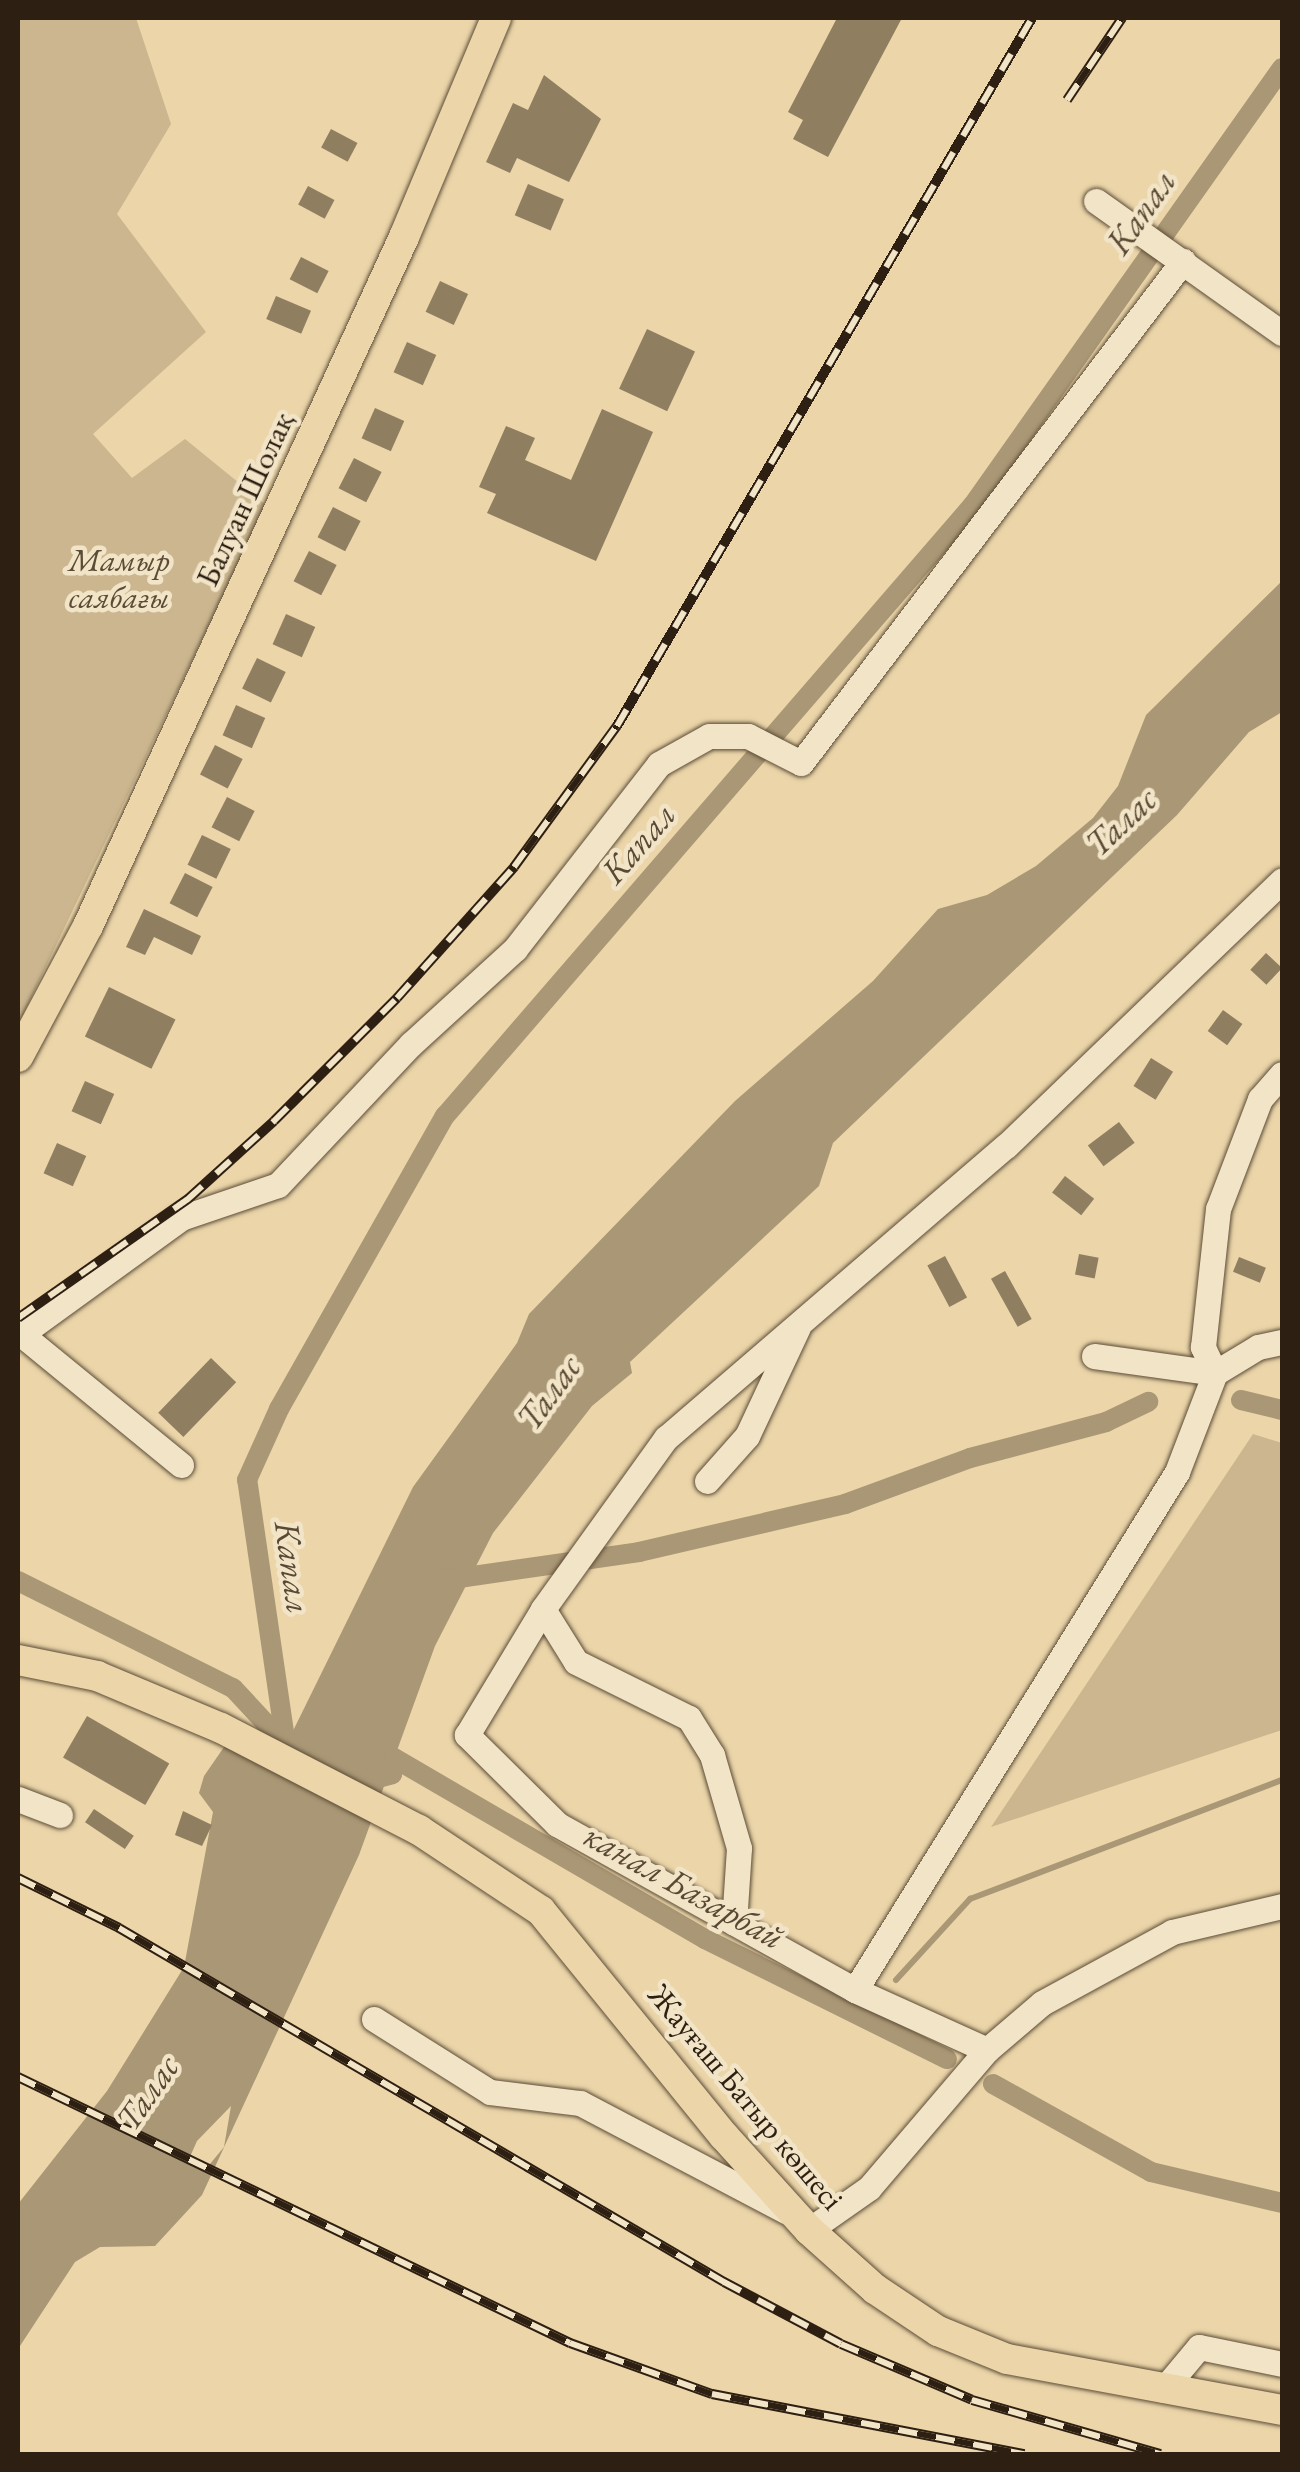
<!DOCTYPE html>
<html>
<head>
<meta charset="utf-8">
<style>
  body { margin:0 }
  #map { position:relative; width:1300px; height:2472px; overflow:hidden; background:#ebd5a9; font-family:"EB Garamond",serif }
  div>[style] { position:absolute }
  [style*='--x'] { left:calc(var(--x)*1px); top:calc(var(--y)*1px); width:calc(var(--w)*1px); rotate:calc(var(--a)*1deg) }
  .green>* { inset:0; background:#cbb68f }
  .water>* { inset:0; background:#aa9775 }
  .stream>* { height:6px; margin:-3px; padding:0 3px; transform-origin:3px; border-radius:3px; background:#aa9775 }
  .canal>* { height:20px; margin:-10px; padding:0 10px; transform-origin:10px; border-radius:10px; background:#aa9775 }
  .building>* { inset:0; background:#907e60; transform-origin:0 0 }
  .roads { filter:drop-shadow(0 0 2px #5c4c37) drop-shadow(0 0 2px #5c4c37) }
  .minor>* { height:25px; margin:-12.5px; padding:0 12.5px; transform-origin:12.5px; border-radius:12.5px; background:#f2e4c7 }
  .major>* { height:30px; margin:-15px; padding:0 15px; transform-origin:15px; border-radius:15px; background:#ebd5a9 }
  .rail>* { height:10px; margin-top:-5px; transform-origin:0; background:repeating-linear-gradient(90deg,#f2e4c7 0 19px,#2d1f11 0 38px); box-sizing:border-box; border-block:2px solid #2d1f11 }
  span { translate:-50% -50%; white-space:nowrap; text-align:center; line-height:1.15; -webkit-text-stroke:9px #f2e4c7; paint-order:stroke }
  .street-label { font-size:32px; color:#2d1f11 }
  .park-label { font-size:32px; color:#5c4c37; font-style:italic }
  .water-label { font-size:35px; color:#594934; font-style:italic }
  .frame { position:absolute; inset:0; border:20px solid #2d1f11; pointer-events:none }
</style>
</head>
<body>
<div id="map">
  <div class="green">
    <div style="clip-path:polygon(18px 18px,136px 18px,171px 124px,117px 214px,206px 332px,93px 434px,132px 478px,185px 439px,266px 505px,18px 1025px)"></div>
    <div style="clip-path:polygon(1253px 1434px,1282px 1443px,1282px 1730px,991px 1827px)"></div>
  </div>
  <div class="water">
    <div style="clip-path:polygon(evenodd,1282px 581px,1282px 712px,1249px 732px,1177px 815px,833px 1143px,819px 1186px,630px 1362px,632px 1373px,592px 1406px,493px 1533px,435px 1646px,359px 1855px,202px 2195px,155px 2246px,100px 2247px,75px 2262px,18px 2349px,18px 2204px,107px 2091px,184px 1967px,213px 1812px,199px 1793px,204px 1776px,231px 1737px,289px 1739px,413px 1487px,517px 1343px,529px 1314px,735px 1101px,873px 981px,938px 909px,987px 895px,1036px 866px,1093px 818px,1118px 786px,1146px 715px,1282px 581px,231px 2106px,224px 2147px,210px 2164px,194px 2165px,189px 2159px,197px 2141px,231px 2106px)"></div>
  </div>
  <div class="stream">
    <div style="--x:896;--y:1980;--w:110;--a:-47.6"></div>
    <div style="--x:970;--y:1899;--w:334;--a:-20.9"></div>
  </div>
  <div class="canal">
    <div style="--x:1241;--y:1400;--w:42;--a:13.7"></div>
    <div style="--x:445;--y:1580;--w:196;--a:-8.2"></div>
    <div style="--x:639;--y:1552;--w:212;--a:-13.1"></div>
    <div style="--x:845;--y:1504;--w:133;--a:-20.2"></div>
    <div style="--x:970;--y:1458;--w:141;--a:-14.8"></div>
    <div style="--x:1106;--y:1422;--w:47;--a:-25.5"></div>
    <div style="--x:18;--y:1581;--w:240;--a:26.5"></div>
    <div style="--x:233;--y:1688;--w:74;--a:47.2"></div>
    <div style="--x:285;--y:1739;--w:262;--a:-98.3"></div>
    <div style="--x:247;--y:1480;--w:78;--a:-65.7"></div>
    <div style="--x:279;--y:1409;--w:337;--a:-60.5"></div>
    <div style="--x:445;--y:1116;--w:808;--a:-49.17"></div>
    <div style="--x:973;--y:505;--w:535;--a:-54.74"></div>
    <div style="--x:363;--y:1782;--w:30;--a:-15"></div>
    <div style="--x:392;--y:1774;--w:16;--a:-83"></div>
    <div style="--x:394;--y:1758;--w:360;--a:30.2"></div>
    <div style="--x:705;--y:1939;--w:270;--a:26.4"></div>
    <div style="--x:993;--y:2084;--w:181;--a:29.1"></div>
    <div style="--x:1151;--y:2172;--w:135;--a:13.3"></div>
  </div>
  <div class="building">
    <div style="clip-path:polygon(837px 18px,902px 18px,828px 157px,793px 139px,803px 120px,788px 112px)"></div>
    <div style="clip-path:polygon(544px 75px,601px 119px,569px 182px,517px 158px,510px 173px,486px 162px,513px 103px,528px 110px)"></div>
    <div style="left:331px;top:129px;width:30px;height:21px;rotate:28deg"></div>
    <div style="left:528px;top:184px;width:39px;height:34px;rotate:23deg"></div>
    <div style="left:308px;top:186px;width:30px;height:21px;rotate:28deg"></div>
    <div style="left:301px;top:257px;width:31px;height:25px;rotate:27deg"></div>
    <div style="left:440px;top:281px;width:31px;height:34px;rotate:25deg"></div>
    <div style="left:276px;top:296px;width:38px;height:25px;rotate:23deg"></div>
    <div style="left:647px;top:329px;width:53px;height:66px;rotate:25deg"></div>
    <div style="left:407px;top:342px;width:32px;height:33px;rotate:24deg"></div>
    <div style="left:375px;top:408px;width:32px;height:33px;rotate:24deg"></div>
    <div style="clip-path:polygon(602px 409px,653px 432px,596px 561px,487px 513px,496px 494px,479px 487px,506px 426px,535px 438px,525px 460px,571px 480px)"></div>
    <div style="left:354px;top:458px;width:31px;height:34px;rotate:27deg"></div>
    <div style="left:333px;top:507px;width:31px;height:34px;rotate:27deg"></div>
    <div style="left:309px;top:551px;width:31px;height:34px;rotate:27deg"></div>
    <div style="left:286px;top:614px;width:32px;height:33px;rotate:24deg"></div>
    <div style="left:257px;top:658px;width:32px;height:34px;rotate:26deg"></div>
    <div style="left:236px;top:705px;width:32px;height:33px;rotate:24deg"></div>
    <div style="left:215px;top:745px;width:31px;height:33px;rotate:27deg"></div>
    <div style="left:227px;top:797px;width:31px;height:34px;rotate:27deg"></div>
    <div style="left:202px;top:835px;width:32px;height:33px;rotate:26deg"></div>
    <div style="left:185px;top:873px;width:31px;height:34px;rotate:27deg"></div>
    <div style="clip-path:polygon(144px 909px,201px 936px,192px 955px,154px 937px,145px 955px,126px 947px)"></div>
    <div style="left:1266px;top:953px;width:22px;height:23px;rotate:43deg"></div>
    <div style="left:109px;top:987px;width:74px;height:55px;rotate:26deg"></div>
    <div style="left:1223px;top:1010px;width:24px;height:26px;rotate:36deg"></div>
    <div style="left:1151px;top:1058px;width:26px;height:33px;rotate:32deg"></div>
    <div style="left:85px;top:1081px;width:32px;height:33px;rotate:24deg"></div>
    <div style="left:1119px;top:1122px;width:26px;height:39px;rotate:53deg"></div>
    <div style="left:57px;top:1143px;width:32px;height:33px;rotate:24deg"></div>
    <div style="left:1065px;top:1176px;width:37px;height:21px;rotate:38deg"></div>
    <div style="left:1079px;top:1254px;width:20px;height:21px;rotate:11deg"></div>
    <div style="left:945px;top:1256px;width:47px;height:20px;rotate:62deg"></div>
    <div style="left:1239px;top:1257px;width:29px;height:16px;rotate:22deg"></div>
    <div style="left:1005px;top:1271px;width:55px;height:16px;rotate:61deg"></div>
    <div style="left:211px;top:1358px;width:35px;height:76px;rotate:44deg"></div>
    <div style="left:87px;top:1716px;width:95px;height:48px;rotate:30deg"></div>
    <div style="left:94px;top:1809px;width:48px;height:16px;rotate:34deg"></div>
    <div style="clip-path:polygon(183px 1811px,212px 1825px,202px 1846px,175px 1835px)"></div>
  </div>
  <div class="roads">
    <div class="minor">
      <div style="--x:1096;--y:201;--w:228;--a:35.4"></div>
      <div style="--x:1094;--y:1356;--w:122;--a:8"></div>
      <div style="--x:1215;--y:1373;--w:50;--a:-31.2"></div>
      <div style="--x:1258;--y:1347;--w:25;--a:-12"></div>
      <div style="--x:181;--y:1465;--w:207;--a:-140.7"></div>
      <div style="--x:21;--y:1334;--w:198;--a:-35.9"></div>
      <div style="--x:181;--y:1218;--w:102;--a:-18.8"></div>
      <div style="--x:278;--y:1185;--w:194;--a:-46.7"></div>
      <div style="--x:411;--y:1044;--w:141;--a:-42.4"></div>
      <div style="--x:515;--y:949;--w:234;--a:-52.1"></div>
      <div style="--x:659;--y:764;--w:57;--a:-29.2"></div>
      <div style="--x:709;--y:736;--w:39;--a:0"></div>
      <div style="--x:748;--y:736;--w:59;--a:27"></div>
      <div style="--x:801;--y:763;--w:631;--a:-52.73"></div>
      <div style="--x:707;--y:1481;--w:60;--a:-48.4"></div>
      <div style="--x:747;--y:1436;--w:120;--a:-64.9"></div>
      <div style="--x:543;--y:1609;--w:62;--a:58.1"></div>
      <div style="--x:576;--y:1662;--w:126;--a:26.4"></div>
      <div style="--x:689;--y:1718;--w:44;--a:58.1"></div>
      <div style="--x:712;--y:1755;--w:97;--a:73.8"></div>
      <div style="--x:739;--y:1848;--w:75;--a:93.8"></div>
      <div style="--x:18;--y:1799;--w:45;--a:20.9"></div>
      <div style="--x:855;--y:1990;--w:341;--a:-150.9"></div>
      <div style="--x:557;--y:1824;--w:127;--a:-135.3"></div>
      <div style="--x:467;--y:1735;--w:147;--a:-58.9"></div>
      <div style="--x:543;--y:1609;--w:211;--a:-54.3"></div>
      <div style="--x:666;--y:1438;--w:448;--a:-40.7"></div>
      <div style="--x:1006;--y:1146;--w:383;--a:-43.9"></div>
      <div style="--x:374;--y:2019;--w:137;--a:32.2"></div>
      <div style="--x:490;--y:2092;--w:91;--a:7"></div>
      <div style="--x:580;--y:2103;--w:233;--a:27.7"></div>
      <div style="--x:987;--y:2050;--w:72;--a:-40.5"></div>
      <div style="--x:1042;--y:2003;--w:148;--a:-28.6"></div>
      <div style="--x:1172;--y:1932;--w:113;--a:-13.3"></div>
      <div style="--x:809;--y:2230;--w:73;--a:-35"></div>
      <div style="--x:869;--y:2188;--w:182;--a:-49.5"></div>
      <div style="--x:987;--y:2050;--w:145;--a:-155.6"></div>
      <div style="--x:855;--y:1990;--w:610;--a:-58.13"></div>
      <div style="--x:1177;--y:1472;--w:106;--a:-69"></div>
      <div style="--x:1215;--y:1373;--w:29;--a:-115"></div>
      <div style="--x:1203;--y:1347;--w:139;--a:-83.8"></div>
      <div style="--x:1218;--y:1209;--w:118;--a:-69.1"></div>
      <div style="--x:1260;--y:1099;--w:33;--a:-49"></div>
      <div style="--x:1163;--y:2390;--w:56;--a:-50.1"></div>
      <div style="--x:1199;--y:2347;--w:85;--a:11.6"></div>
    </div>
    <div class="major">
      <div style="--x:18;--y:1057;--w:149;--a:-61.9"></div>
      <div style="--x:88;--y:926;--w:758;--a:-65.36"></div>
      <div style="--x:404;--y:237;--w:238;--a:-67.2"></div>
      <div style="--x:18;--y:1660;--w:81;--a:11.4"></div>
      <div style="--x:97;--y:1676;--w:134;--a:22.8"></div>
      <div style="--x:221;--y:1728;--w:223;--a:27.3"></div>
      <div style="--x:419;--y:1830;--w:146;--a:33.6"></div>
      <div style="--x:541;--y:1911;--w:290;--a:50.9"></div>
      <div style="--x:724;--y:2136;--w:127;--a:47.9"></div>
      <div style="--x:809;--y:2230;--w:89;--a:41.8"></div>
      <div style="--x:875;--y:2289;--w:76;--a:33.7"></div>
      <div style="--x:938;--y:2331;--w:74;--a:22.1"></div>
      <div style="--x:1007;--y:2359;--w:280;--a:10.5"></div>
    </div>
  </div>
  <div class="rail">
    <div style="--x:1067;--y:100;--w:99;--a:-56.1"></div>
    <div style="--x:18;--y:1318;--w:208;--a:-35"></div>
    <div style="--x:188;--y:1199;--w:116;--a:-42.2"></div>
    <div style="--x:274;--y:1121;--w:174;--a:-45"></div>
    <div style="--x:397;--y:998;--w:176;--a:-48.2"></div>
    <div style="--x:514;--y:867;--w:175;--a:-53.9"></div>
    <div style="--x:617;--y:726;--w:821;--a:-59.62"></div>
    <div style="--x:18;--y:1878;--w:113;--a:26.3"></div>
    <div style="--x:119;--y:1928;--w:701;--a:30.33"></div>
    <div style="--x:724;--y:2282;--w:132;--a:27.9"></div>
    <div style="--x:841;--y:2344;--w:142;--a:23.1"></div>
    <div style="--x:972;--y:2400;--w:196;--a:16"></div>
    <div style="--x:18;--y:2077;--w:613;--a:25.73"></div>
    <div style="--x:570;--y:2343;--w:151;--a:19.8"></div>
    <div style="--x:712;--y:2394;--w:318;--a:10.9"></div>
  </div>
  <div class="street-label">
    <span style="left:245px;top:499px;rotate:-65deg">Балуан Шолақ</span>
    <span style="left:746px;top:2097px;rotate:50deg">Жауғаш Батыр көшесі</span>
  </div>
  <div class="park-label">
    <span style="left:119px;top:579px">Мамыр<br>саябағы</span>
  </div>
  <div class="water-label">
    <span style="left:1141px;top:212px;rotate:-55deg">Капал</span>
    <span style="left:1121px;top:822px;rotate:-43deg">Талас</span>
    <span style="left:638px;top:843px;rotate:-49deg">Капал</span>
    <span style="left:549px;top:1393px;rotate:-54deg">Талас</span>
    <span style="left:293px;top:1567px;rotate:82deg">Капал</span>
    <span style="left:684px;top:1886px;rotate:29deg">канал Базарбай</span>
    <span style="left:147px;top:2093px;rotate:-55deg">Талас</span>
  </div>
  <div class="frame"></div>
</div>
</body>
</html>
